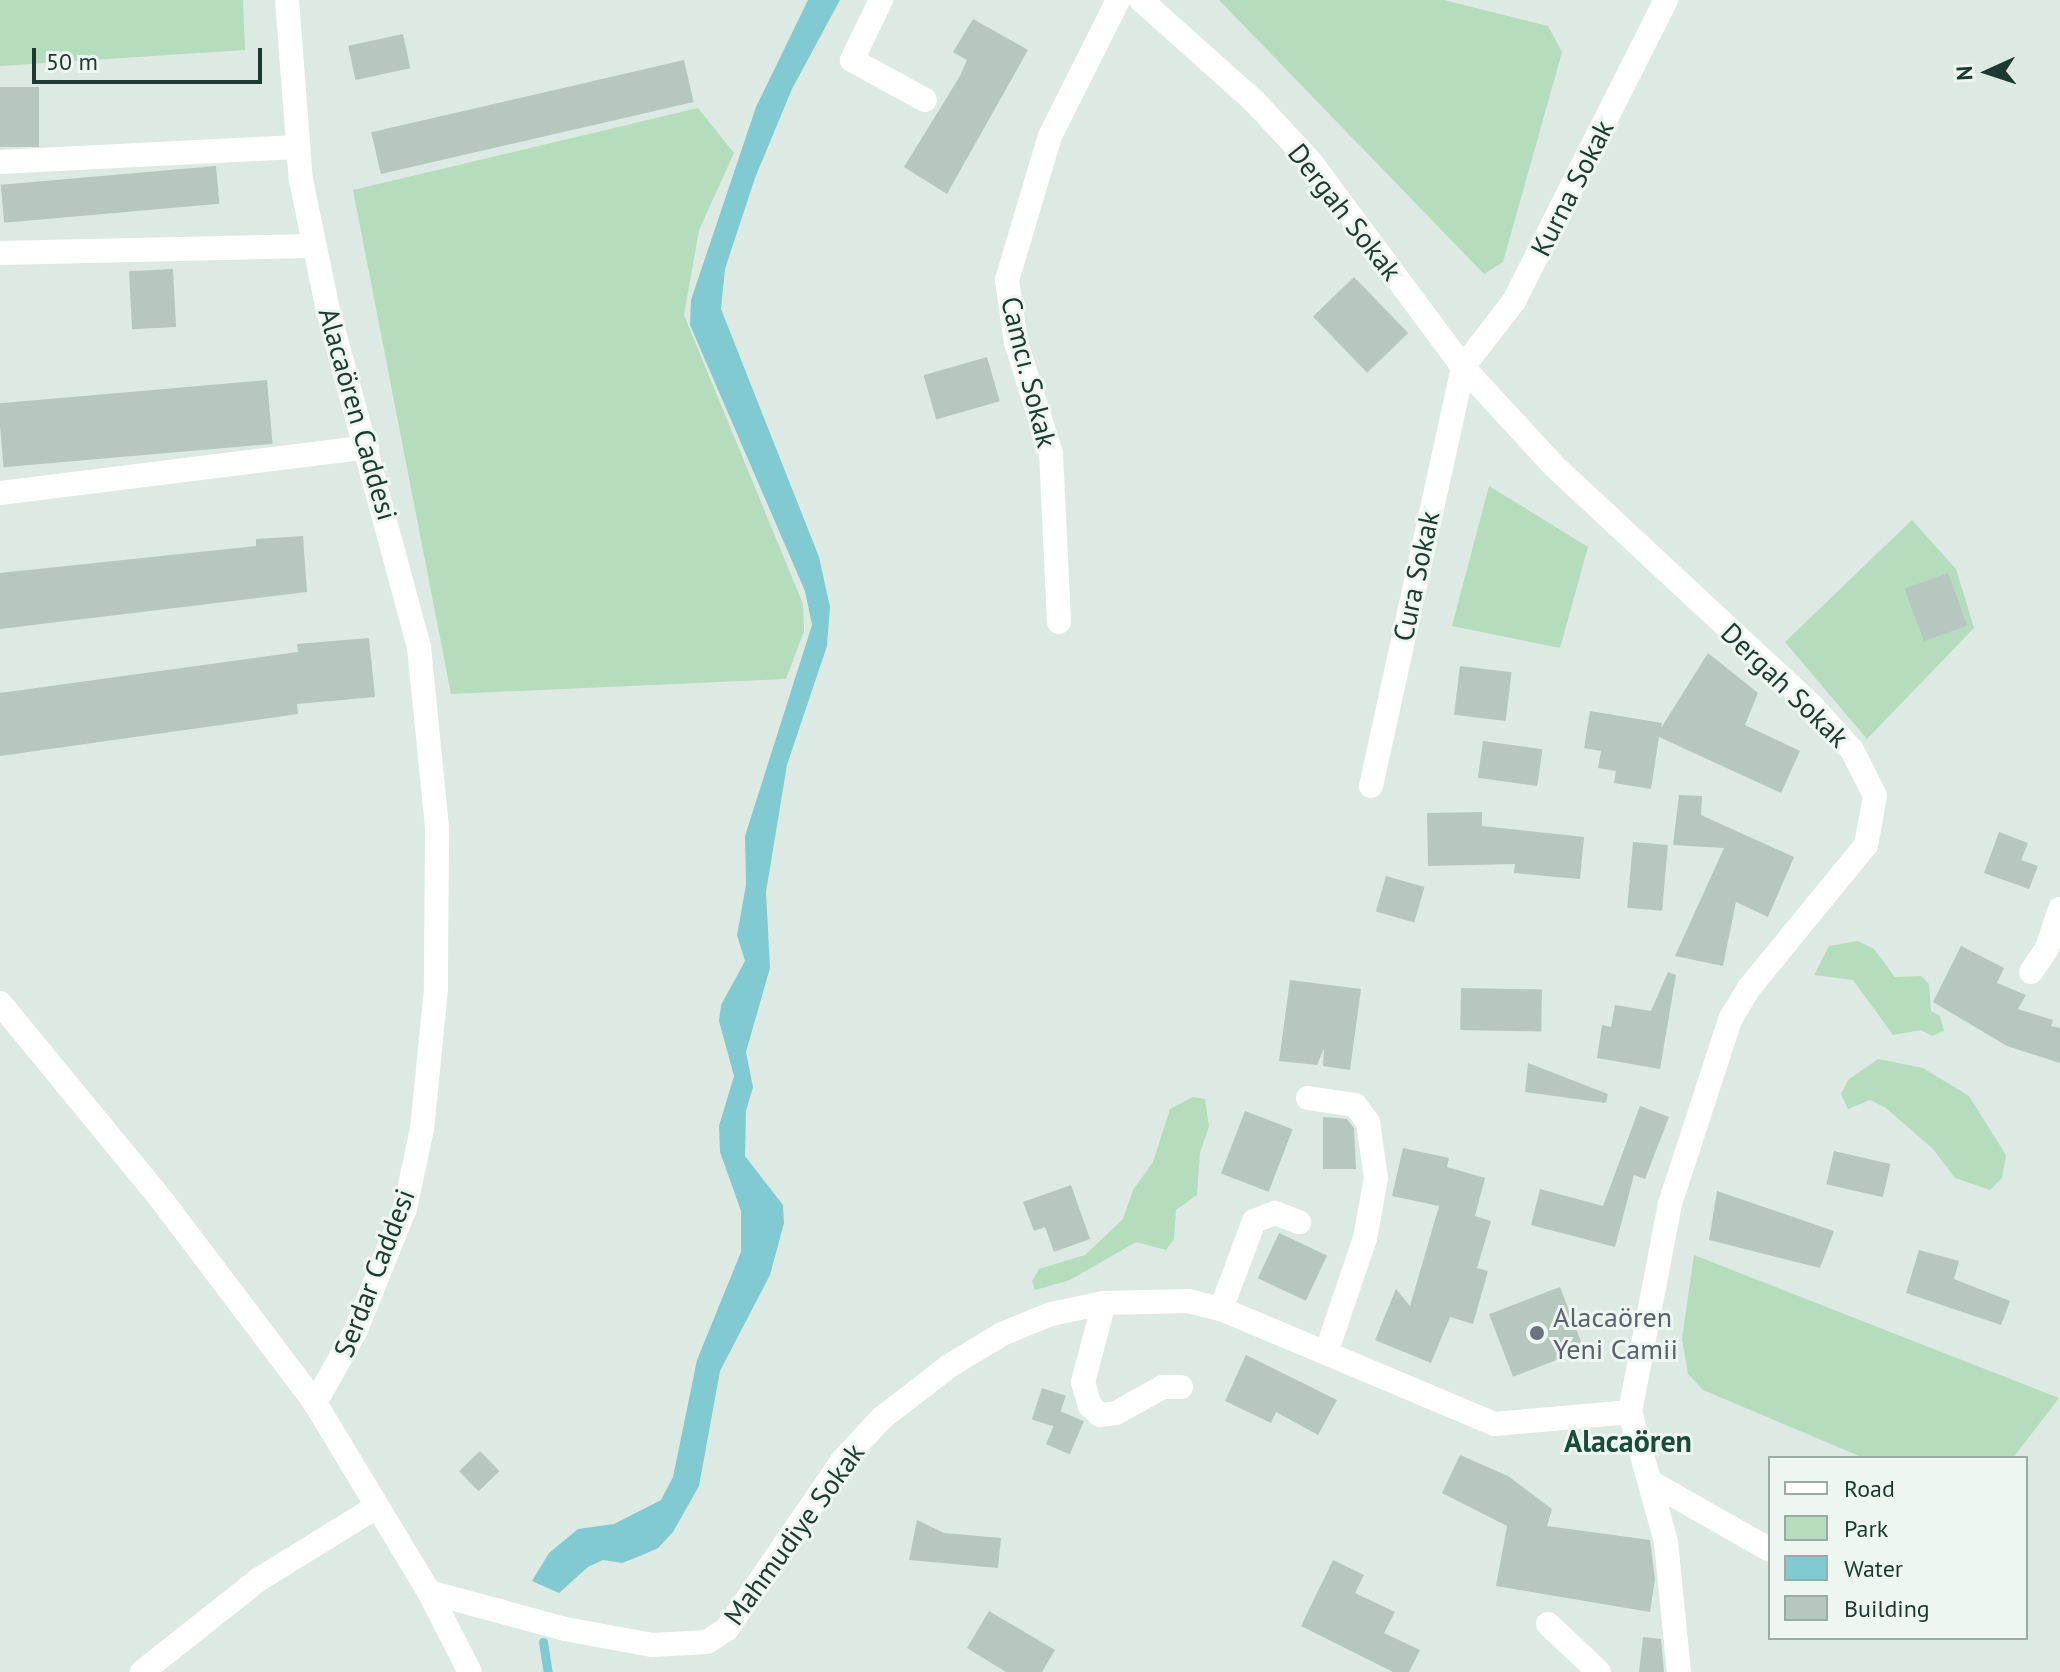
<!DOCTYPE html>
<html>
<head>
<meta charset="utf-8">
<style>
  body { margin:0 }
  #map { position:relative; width:2060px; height:1672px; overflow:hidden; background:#ddeae3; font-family:"PT Sans",sans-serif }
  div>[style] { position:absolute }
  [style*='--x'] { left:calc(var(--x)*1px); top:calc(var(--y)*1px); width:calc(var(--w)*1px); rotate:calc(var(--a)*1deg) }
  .green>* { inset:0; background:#b5dcbd }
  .water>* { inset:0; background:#82cad2 }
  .stream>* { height:9px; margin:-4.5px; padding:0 4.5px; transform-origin:4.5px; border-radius:4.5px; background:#82cad2 }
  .building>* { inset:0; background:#b5c7bf; transform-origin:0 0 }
  .minor>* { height:24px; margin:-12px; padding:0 12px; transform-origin:12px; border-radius:12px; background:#fff }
  .dots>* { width:22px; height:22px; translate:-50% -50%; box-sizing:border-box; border:4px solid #edf6f1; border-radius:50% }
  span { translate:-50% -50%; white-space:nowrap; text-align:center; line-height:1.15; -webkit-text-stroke:6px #edf6f1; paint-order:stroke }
  .street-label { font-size:28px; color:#1e3931 }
  .worship-label { font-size:28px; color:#5b616d }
  .left { translate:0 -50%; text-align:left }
  .neighbourhood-label { font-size:30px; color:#1a4c3d; font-weight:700 }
  .legend { position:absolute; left:1768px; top:1456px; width:260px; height:184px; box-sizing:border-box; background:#edf6f1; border:2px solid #9aaaa4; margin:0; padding:10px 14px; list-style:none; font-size:24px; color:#1e3931 }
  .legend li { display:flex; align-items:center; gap:16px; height:40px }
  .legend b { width:40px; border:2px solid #9aaaa4 }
  .north { position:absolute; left:1948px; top:32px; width:80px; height:80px; -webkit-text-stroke:6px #edf6f1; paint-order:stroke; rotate:267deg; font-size:22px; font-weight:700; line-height:32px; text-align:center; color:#1e3931 }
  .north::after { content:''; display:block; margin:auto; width:28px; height:36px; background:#1e3931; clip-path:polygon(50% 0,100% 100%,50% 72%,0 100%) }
  .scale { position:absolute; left:32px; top:48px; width:230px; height:36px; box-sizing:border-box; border:4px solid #1e3931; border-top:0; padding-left:10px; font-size:24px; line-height:28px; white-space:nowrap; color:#1e3931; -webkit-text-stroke:6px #edf6f1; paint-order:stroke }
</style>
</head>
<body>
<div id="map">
  <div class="green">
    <div style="clip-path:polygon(0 0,243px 0,245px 50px,0 66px)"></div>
    <div style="clip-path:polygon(1219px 0,1444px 0,1548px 26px,1562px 52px,1503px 262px,1484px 274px)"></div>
    <div style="clip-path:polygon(698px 108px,734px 153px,699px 230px,684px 315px,803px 604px,804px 631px,786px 679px,451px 694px,353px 190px)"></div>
    <div style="clip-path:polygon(1489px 486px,1588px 547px,1560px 648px,1452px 626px)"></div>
    <div style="clip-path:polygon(1912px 520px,1956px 569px,1974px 628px,1867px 739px,1785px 642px)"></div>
    <div style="clip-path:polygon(1858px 941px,1874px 949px,1895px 977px,1921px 976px,1929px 984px,1931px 1011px,1940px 1016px,1944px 1031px,1932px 1036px,1921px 1030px,1893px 1035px,1853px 980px,1814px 975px,1829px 946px)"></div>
    <div style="clip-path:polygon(1878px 1059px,1923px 1068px,1969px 1096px,2006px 1155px,2002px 1178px,1990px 1190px,1955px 1178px,1933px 1149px,1886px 1108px,1870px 1100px,1848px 1109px,1841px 1094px,1848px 1080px)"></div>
    <div style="clip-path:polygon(1193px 1097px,1205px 1099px,1209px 1126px,1200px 1153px,1197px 1195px,1176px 1210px,1174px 1239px,1166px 1250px,1136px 1242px,1070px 1280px,1035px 1290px,1032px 1281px,1039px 1269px,1085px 1255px,1123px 1219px,1133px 1190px,1153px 1162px,1170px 1109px)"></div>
    <div style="clip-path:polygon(1694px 1255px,2059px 1398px,2013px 1458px,1864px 1458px,1703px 1390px,1688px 1374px,1682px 1339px)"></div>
  </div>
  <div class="water">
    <div style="clip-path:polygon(808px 0,840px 0,792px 89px,755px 178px,725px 269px,721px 309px,819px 557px,830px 607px,827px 646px,787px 765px,766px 892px,770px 968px,746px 1052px,753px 1087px,746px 1111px,745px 1156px,783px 1205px,784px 1223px,770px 1275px,720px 1371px,699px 1486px,673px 1532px,658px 1548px,640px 1556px,622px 1563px,603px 1560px,588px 1567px,559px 1593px,532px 1581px,549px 1553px,578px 1529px,614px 1524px,661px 1500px,673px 1477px,697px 1360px,741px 1252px,741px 1211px,720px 1152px,719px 1126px,734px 1076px,719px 1021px,721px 1005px,745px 961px,737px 935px,746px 885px,745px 836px,812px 625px,805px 591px,690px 325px,691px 300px,756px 107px)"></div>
  </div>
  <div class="stream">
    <div style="--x:543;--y:1642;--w:30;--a:81"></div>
  </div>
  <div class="building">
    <div style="clip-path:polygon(973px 19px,1028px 50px,947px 194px,904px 167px,960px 76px,967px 60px,953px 52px)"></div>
    <div style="left:403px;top:34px;width:35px;height:56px;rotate:78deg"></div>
    <div style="left:684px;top:60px;width:43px;height:321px;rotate:77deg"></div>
    <div style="left:0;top:87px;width:39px;height:60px"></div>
    <div style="left:216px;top:166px;width:38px;height:216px;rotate:85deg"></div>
    <div style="left:173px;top:269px;width:58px;height:44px;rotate:87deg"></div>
    <div style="left:1354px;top:277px;width:78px;height:57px;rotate:46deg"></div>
    <div style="left:987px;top:357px;width:46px;height:66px;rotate:74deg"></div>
    <div style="left:267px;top:380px;width:64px;height:270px;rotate:85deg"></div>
    <div style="clip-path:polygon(303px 536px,307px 592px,0 629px,0 573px,256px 546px,256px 539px)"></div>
    <div style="left:1948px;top:573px;width:56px;height:46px;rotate:70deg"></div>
    <div style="clip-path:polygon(369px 638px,375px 697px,297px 704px,298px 714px,0 756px,0 693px,298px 652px,297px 644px)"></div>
    <div style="clip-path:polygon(1708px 653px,1758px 693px,1745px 725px,1800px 751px,1781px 793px,1659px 737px,1651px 789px,1614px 783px,1616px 771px,1598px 768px,1601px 751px,1584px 748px,1590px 711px,1662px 723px,1661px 728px)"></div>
    <div style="left:1460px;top:666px;width:52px;height:49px;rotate:7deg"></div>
    <div style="left:1483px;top:741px;width:60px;height:37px;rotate:8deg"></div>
    <div style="clip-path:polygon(1679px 795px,1702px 796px,1701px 815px,1794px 857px,1768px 917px,1736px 902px,1723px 966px,1675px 956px,1724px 848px,1673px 845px)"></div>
    <div style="clip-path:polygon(1482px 812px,1482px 826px,1584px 837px,1580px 879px,1514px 873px,1515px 864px,1428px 866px,1427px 813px)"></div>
    <div style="clip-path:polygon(1999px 832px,2028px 843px,2021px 860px,2038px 866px,2029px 889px,1984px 873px)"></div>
    <div style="left:1633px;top:842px;width:35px;height:66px;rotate:5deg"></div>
    <div style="left:1386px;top:876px;width:40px;height:37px;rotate:16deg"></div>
    <div style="clip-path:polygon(1961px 946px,2004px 968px,1997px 983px,2026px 995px,2018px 1009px,2053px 1020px,2051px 1026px,2060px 1028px,2060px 1063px,2007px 1046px,1933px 1002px)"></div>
    <div style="clip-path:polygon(1668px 972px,1676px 975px,1660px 1069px,1597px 1058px,1602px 1025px,1611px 1027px,1615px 1005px,1651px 1011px)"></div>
    <div style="clip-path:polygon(1290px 980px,1361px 989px,1350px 1070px,1323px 1066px,1324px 1048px,1317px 1065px,1279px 1061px)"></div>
    <div style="left:1461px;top:988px;width:81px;height:42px;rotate:1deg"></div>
    <div style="clip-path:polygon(1528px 1063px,1608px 1094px,1606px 1103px,1525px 1092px)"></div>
    <div style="clip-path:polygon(1640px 1106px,1669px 1117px,1645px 1179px,1634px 1175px,1615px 1247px,1531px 1225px,1540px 1189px,1603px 1206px)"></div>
    <div style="left:1245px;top:1111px;width:51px;height:67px;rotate:21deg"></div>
    <div style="clip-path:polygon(1323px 1117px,1347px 1119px,1354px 1128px,1356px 1169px,1323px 1169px)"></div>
    <div style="clip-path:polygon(1403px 1148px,1449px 1158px,1447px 1167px,1485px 1178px,1475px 1216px,1491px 1221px,1477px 1268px,1488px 1271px,1473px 1324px,1450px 1317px,1431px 1363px,1375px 1340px,1396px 1289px,1410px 1306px,1439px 1206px,1392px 1196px)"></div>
    <div style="left:1834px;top:1151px;width:58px;height:34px;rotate:13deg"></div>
    <div style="clip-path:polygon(1071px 1185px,1090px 1239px,1054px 1252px,1045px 1227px,1034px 1231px,1023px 1202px)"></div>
    <div style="clip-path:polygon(1717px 1191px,1834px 1231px,1820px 1268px,1709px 1240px)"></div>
    <div style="left:1279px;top:1233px;width:53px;height:50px;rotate:25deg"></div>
    <div style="clip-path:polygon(1919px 1250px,1959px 1261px,1954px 1279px,2010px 1301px,2001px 1325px,1906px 1293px)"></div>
    <div style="left:1560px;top:1287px;width:67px;height:76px;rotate:69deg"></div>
    <div style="clip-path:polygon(1246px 1355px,1337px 1400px,1318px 1435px,1276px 1412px,1271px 1423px,1225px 1401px)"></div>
    <div style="left:1042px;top:1388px;width:25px;height:33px;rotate:18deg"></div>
    <div style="left:1060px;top:1411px;width:26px;height:36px;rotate:23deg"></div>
    <div style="left:480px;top:1451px;width:28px;height:29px;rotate:46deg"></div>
    <div style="clip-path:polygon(1460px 1455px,1508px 1476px,1552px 1509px,1547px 1526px,1650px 1540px,1655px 1579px,1650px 1612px,1496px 1586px,1507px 1526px,1442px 1493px)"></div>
    <div style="clip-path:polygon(917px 1520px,944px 1533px,1001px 1538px,998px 1568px,909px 1560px)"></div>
    <div style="clip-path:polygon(1333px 1560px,1364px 1575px,1355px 1593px,1395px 1612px,1384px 1633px,1420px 1650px,1409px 1672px,1393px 1672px,1301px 1626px)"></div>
    <div style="clip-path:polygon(989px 1611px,1055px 1650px,1042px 1672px,1006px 1672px,967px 1648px)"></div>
    <div style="clip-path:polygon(1643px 1637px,1661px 1639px,1664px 1672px,1639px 1672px)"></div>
  </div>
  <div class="minor">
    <div style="--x:287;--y:0;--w:181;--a:85.6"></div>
    <div style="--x:301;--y:180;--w:133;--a:78.3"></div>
    <div style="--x:328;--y:310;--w:349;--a:74.9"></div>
    <div style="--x:419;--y:647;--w:181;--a:84.3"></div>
    <div style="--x:437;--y:827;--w:162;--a:90.4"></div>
    <div style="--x:436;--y:989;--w:141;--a:95.7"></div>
    <div style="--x:422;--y:1129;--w:81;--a:102.1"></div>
    <div style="--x:405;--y:1208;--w:131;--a:111.9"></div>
    <div style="--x:356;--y:1330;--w:84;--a:119.3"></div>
    <div style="--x:315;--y:1403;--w:221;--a:58.9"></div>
    <div style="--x:429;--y:1592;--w:90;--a:62.9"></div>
    <div style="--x:881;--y:0;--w:67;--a:115.8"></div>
    <div style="--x:852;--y:60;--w:83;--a:28.7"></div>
    <div style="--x:1141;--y:0;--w:152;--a:41.8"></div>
    <div style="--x:1254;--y:101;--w:82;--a:47"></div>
    <div style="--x:1310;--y:161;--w:257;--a:53.4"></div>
    <div style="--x:1463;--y:367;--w:134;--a:47.4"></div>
    <div style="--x:1554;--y:466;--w:354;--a:42.9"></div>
    <div style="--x:1813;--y:707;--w:58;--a:47.8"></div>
    <div style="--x:1852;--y:750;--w:51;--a:63.4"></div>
    <div style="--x:1875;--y:796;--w:50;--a:100.4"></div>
    <div style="--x:1866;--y:845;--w:185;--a:129.3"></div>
    <div style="--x:1749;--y:988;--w:37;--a:121"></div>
    <div style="--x:1730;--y:1020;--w:194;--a:108.1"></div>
    <div style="--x:1670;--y:1204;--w:212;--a:100.9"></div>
    <div style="--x:1630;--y:1412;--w:135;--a:74.5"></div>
    <div style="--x:1666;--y:1542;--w:131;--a:84.3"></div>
    <div style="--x:0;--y:162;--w:298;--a:-2.9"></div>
    <div style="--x:0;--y:253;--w:314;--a:-1.3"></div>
    <div style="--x:0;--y:493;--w:370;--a:-7.1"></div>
    <div style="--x:1059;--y:622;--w:168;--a:-92.7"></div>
    <div style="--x:1051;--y:454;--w:117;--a:-107.4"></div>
    <div style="--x:1016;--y:342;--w:63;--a:-98.3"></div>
    <div style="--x:1007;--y:280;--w:150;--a:-73.4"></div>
    <div style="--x:1050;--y:136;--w:152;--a:-63.4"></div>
    <div style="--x:1371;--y:786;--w:429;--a:-77.6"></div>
    <div style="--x:1463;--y:367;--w:83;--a:-52.3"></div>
    <div style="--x:1514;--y:301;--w:337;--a:-63.2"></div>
    <div style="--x:2031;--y:972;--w:29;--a:-56"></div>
    <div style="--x:2047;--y:948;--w:41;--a:-71.6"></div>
    <div style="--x:0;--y:1003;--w:259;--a:50.6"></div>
    <div style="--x:164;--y:1203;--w:251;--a:52.9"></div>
    <div style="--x:1308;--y:1098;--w:48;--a:8.5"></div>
    <div style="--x:1355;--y:1105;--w:21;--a:53"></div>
    <div style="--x:1368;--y:1122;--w:57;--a:81.9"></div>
    <div style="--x:1376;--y:1178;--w:61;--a:100.4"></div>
    <div style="--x:1365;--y:1238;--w:118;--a:108.7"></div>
    <div style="--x:1104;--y:1303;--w:82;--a:104.9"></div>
    <div style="--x:1083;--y:1382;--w:25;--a:74"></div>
    <div style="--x:1090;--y:1406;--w:13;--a:42"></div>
    <div style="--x:1100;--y:1415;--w:16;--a:-7"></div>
    <div style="--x:1116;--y:1413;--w:54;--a:-29"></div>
    <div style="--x:1163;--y:1387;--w:18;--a:0"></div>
    <div style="--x:1221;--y:1309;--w:94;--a:-69.4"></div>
    <div style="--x:1254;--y:1221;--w:22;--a:-21"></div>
    <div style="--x:1275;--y:1213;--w:26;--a:21"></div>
    <div style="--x:1654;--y:1484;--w:133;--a:29.6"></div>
    <div style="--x:429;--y:1592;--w:141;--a:15.2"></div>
    <div style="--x:565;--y:1629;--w:88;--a:10.4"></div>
    <div style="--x:652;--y:1645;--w:55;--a:-3.1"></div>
    <div style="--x:707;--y:1642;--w:24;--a:-33"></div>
    <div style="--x:727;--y:1629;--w:204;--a:-55.6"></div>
    <div style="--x:842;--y:1461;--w:59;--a:-47.1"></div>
    <div style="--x:882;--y:1418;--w:85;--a:-37.8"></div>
    <div style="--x:949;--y:1366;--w:62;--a:-31.1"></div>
    <div style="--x:1002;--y:1334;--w:53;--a:-22.2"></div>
    <div style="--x:1051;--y:1314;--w:54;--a:-11.7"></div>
    <div style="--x:1104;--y:1303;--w:84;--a:-1.4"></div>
    <div style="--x:1188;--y:1301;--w:34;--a:14"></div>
    <div style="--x:1221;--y:1309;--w:296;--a:22.8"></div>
    <div style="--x:1494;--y:1424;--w:137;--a:-5"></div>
    <div style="--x:1548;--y:1624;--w:70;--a:43.3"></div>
    <div style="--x:142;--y:1672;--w:148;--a:-38.4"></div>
    <div style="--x:258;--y:1580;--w:139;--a:-31.7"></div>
  </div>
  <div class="dots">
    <div style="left:1537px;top:1333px;background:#6b7280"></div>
  </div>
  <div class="street-label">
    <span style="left:1572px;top:188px;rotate:-63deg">Kurna Sokak</span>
    <span style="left:1345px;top:212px;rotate:52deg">Dergah Sokak</span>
    <span style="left:1029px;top:372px;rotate:76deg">Camcı. Sokak</span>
    <span style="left:358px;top:414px;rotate:74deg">Alacaören Caddesi</span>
    <span style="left:1416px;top:576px;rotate:-78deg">Cura Sokak</span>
    <span style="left:1785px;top:685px;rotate:44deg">Dergah Sokak</span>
    <span style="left:374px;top:1273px;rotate:-69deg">Serdar Caddesi</span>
    <span style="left:794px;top:1534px;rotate:-54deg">Mahmudiye Sokak</span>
  </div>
  <div class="worship-label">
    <span class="left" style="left:1553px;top:1333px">Alacaören<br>Yeni Camii</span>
  </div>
  <div class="neighbourhood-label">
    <span style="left:1628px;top:1441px">Alacaören</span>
  </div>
  <ul class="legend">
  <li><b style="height:10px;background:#fff"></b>Road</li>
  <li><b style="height:22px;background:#b5dcbd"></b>Park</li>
  <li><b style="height:22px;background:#82cad2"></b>Water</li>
  <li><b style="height:22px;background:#b5c7bf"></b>Building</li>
  </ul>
  <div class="north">N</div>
  <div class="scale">50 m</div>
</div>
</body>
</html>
